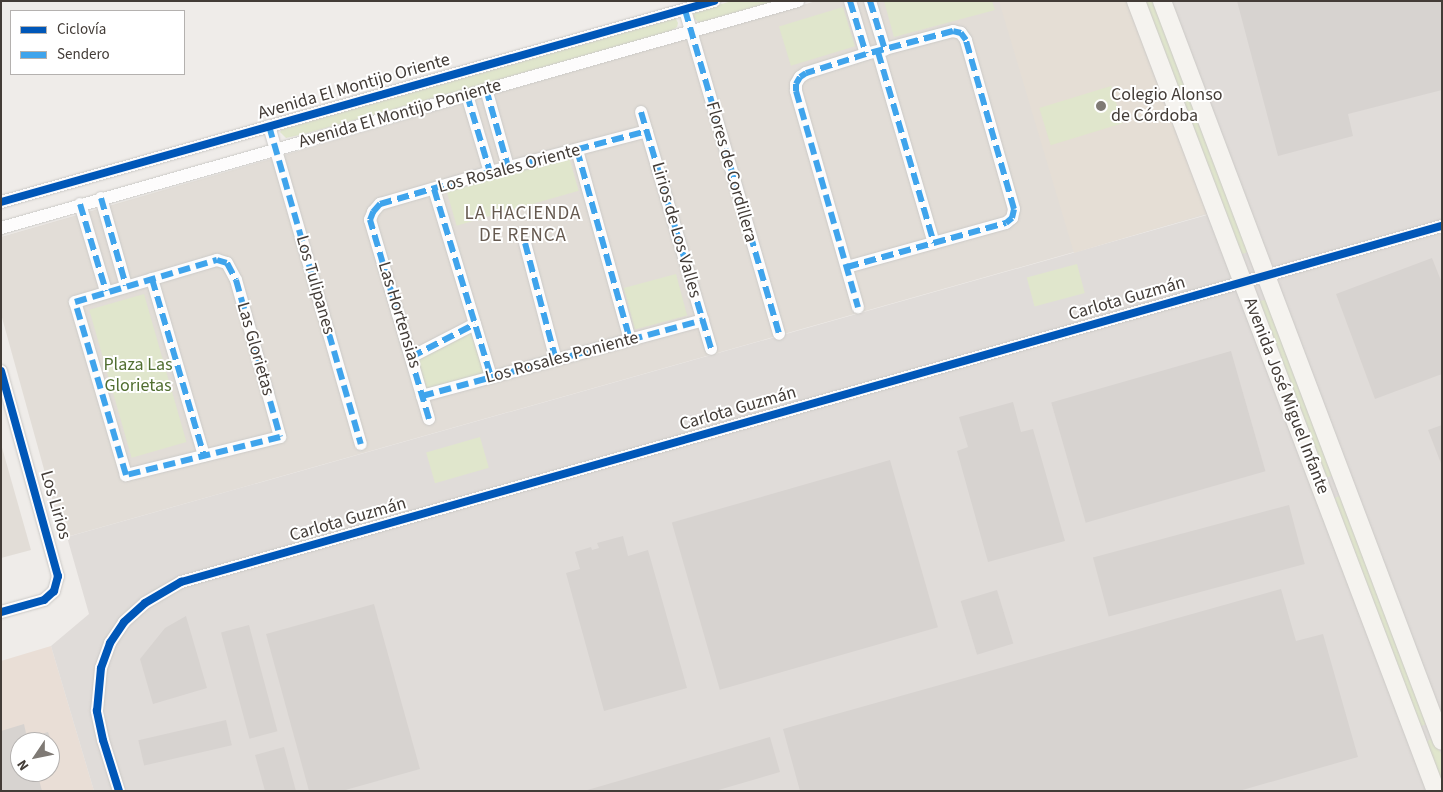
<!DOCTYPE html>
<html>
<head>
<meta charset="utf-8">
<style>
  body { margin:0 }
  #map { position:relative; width:1443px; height:792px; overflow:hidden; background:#efece9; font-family:"Source Sans 3",sans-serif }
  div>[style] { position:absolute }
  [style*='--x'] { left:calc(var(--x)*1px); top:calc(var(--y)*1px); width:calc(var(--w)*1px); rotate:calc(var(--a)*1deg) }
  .residential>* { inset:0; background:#e2ddd7 }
  .commercial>* { inset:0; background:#e9ded6 }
  .industrial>* { inset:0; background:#e0dcd9 }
  .education>* { inset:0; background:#e5ded5 }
  .green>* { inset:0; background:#e0e6cc; transform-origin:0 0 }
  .building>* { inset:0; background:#d7d3d0; transform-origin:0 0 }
  .roads { filter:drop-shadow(0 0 1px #cccac7) drop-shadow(0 0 1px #cccac7) }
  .street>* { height:12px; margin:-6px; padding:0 6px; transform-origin:6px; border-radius:6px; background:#fdfcfc }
  .secondary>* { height:18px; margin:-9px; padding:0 9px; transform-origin:9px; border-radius:9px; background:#f5f3ef }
  .quiet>* { height:6px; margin-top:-3px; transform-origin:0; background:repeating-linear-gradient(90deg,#3fa4ec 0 12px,transparent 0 18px) }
  .cycleway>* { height:8px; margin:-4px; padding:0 4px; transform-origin:4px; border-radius:4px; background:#0057b8 }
  .dots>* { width:14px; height:14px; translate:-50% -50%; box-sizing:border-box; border:2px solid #fff; border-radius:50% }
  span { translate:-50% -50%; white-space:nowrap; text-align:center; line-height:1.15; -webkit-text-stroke:4px #fff; paint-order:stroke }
  .street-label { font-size:18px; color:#433c37 }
  .poi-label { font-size:18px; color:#433c37 }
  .left { translate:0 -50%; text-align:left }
  .park-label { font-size:18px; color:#516e31 }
  .neighbourhood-label { font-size:19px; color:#65594f; letter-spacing:1px }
  .frame { position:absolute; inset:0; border:2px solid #433c37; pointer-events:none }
  .legend { position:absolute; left:10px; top:10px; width:175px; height:65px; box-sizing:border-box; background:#fff; border:1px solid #b4b1af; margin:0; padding:6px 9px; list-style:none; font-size:15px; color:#433c37 }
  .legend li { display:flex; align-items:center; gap:10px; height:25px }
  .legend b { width:25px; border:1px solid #b4b1af }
  .north { position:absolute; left:10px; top:732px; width:50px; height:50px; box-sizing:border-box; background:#fff; border:1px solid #b4b1af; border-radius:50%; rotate:236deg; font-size:14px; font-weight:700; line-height:20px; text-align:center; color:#433c37 }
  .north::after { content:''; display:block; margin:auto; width:18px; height:22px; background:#7f7a75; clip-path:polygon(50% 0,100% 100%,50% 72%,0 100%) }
</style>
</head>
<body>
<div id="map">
  <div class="residential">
    <div style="clip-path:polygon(816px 1px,1130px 1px,1212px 213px,63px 538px,1px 314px,1px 237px)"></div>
    <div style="clip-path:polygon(1px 444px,31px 550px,1px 558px)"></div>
  </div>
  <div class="commercial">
    <div style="clip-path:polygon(evenodd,51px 646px,94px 791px,1px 791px,1px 661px,51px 646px,20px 742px,50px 742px,50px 772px,20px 772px,20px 742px)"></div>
  </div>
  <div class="industrial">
    <div style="clip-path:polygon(1134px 1px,1442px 1px,1442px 791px,94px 791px,51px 646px,89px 614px,67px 537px,1214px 213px)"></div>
  </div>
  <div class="education">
    <div style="clip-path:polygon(999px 1px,1131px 1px,1214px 211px,1074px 253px)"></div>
  </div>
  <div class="green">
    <div style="clip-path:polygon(732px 1px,775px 1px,702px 22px,698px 22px,694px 18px,693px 15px,697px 11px)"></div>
    <div style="clip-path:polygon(884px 1px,992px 1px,995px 10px,894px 37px)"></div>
    <div style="clip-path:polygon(1142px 1px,1156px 1px,1249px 248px,1246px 253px,1240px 254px)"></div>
    <div style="left:843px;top:7px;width:41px;height:67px;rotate:73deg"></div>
    <div style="clip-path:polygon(671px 18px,676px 19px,678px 23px,677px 27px,669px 32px,304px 134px,286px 138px,280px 132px,282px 129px)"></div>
    <div style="left:1111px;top:86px;width:39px;height:75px;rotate:73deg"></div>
    <div style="left:569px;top:157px;width:35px;height:127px;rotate:74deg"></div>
    <div style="left:1077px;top:264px;width:30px;height:52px;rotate:75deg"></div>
    <div style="left:676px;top:274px;width:43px;height:54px;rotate:75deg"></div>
    <div style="left:144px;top:294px;width:154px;height:57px;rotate:74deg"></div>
    <div style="clip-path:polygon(1265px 300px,1269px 301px,1334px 475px,1323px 479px,1259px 301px)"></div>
    <div style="clip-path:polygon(471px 331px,484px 373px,426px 389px,418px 359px)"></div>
    <div style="left:480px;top:437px;width:32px;height:56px;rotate:74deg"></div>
    <div style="left:1342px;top:495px;width:244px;height:11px;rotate:69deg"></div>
    <div style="clip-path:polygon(1430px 739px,1436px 742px,1442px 757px,1442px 791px,1426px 743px)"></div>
  </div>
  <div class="building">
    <div style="clip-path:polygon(1237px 1px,1442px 1px,1442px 90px,1348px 114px,1353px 136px,1278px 156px)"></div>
    <div style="clip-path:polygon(1432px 258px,1442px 283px,1442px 374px,1375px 399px,1336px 294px)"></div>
    <div style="left:1231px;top:351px;width:125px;height:187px;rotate:74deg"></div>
    <div style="clip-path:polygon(1013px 402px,1021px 432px,1033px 429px,1065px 541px,988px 562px,957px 451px,968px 447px,959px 417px)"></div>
    <div style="clip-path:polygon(1442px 425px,1442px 466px,1428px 430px)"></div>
    <div style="left:890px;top:460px;width:174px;height:227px;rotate:74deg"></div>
    <div style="left:1289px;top:505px;width:61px;height:203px;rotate:75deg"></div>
    <div style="clip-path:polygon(623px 536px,628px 556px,648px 550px,687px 688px,604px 711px,566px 573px,580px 569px,575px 552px,591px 547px,592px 550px,599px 548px,597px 543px)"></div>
    <div style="clip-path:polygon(1281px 589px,1296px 641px,1323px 634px,1358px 757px,1239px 791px,800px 791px,783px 729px)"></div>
    <div style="left:997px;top:590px;width:56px;height:38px;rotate:73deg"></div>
    <div style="clip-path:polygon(374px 604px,420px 769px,342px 791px,309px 791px,266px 634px)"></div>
    <div style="clip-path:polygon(186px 616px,207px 688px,153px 704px,140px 659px,165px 628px)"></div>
    <div style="left:249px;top:625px;width:110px;height:29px;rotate:75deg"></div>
    <div style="left:226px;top:720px;width:26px;height:90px;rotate:77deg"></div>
    <div style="clip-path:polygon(24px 724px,27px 738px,48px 732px,54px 750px,50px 751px,50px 742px,20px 742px,20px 772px,37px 772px,42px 791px,1px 791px,1px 731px)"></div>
    <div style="clip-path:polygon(770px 737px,780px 772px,715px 791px,584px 791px)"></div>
    <div style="clip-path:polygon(284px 747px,296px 791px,265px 791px,255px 755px)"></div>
  </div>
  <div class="roads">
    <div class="street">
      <div style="--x:850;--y:1;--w:55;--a:73.2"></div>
      <div style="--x:870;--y:1;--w:51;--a:73"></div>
      <div style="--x:685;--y:10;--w:337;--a:73.8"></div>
      <div style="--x:878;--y:52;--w:199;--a:73.7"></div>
      <div style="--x:486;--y:89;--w:81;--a:74.2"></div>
      <div style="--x:467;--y:95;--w:80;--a:73.4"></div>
      <div style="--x:641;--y:112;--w:247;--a:73.5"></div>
      <div style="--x:269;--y:126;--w:331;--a:73.9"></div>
      <div style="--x:577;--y:150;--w:197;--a:74.4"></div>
      <div style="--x:434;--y:189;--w:196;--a:73.1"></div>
      <div style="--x:101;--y:198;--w:91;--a:74.1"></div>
      <div style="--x:1;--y:202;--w:741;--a:-15.74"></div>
      <div style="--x:80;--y:204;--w:91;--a:73.4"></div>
      <div style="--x:1;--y:228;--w:829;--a:-15.9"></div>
      <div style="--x:525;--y:243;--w:121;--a:75.2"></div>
      <div style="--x:217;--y:260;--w:10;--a:17"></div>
      <div style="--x:227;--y:263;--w:19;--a:62"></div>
      <div style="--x:236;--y:280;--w:163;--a:74.3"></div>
      <div style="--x:280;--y:437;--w:159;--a:166.1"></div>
      <div style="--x:126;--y:475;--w:180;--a:-106.4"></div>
      <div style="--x:75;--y:302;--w:148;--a:-16.5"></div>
      <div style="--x:847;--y:267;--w:165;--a:-15.5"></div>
      <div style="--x:1006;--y:223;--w:8;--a:-40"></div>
      <div style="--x:1012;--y:218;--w:9;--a:-77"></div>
      <div style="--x:1014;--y:209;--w:176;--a:-105.9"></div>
      <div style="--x:966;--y:40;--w:9;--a:-126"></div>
      <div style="--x:961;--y:33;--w:8;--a:-166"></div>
      <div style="--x:953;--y:31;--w:90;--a:165.2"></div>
      <div style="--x:866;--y:54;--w:63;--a:162.4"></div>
      <div style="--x:806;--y:73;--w:7;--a:146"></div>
      <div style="--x:800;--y:77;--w:8;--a:120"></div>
      <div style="--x:796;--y:84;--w:7;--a:90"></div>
      <div style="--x:796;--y:91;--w:225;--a:74"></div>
      <div style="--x:152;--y:279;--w:184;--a:73.6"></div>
      <div style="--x:411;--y:357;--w:72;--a:-27.3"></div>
      <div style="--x:1;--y:371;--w:213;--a:74.5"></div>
      <div style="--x:58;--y:576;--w:16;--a:105"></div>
      <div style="--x:54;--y:591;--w:13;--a:138"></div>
      <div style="--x:44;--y:600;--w:45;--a:164.4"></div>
      <div style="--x:422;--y:396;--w:291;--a:-15.1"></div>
      <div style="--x:429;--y:419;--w:208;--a:-106.5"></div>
      <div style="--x:370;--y:220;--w:9;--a:-69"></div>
      <div style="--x:373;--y:212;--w:11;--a:-49"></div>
      <div style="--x:380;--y:204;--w:115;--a:-16.2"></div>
      <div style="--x:490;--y:172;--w:162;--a:-14.6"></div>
      <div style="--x:119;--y:791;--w:53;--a:-107.4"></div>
      <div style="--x:103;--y:740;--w:30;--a:-102"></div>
      <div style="--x:97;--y:711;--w:43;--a:-84.7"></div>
      <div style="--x:101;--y:668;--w:27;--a:-70"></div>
      <div style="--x:110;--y:643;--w:25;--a:-56"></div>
      <div style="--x:124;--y:622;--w:28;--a:-42"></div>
      <div style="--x:145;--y:603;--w:42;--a:-30.3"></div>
      <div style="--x:181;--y:582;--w:1310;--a:-15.77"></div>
    </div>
    <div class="secondary">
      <div style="--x:1136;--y:1;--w:845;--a:69.21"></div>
      <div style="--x:1162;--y:1;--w:791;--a:69.27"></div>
    </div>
  </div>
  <div class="quiet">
    <div style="--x:850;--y:1;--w:55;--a:73.2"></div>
    <div style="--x:870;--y:1;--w:51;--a:73"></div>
    <div style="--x:685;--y:10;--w:337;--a:73.8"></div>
    <div style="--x:878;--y:52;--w:199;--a:73.7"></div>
    <div style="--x:486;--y:89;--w:81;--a:74.2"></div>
    <div style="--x:467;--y:95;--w:80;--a:73.4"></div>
    <div style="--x:641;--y:112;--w:247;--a:73.5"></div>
    <div style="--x:269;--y:126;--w:331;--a:73.9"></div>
    <div style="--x:577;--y:150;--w:197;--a:74.4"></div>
    <div style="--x:434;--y:189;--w:196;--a:73.1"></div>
    <div style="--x:101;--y:198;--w:91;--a:74.1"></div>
    <div style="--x:80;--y:204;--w:91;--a:73.4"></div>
    <div style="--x:525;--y:243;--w:121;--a:75.2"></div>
    <div style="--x:217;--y:260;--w:10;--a:17"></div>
    <div style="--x:227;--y:263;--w:19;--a:62"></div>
    <div style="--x:236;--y:280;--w:163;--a:74.3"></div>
    <div style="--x:280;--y:437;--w:159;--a:166.1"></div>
    <div style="--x:126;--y:475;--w:180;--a:-106.4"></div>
    <div style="--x:75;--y:302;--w:148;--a:-16.5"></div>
    <div style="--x:847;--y:267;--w:165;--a:-15.5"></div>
    <div style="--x:1006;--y:223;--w:8;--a:-40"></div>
    <div style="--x:1012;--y:218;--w:9;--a:-77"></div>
    <div style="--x:1014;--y:209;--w:176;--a:-105.9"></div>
    <div style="--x:966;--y:40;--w:9;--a:-126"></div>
    <div style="--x:961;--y:33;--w:8;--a:-166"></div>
    <div style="--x:953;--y:31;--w:90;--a:165.2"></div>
    <div style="--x:866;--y:54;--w:63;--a:162.4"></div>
    <div style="--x:806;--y:73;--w:7;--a:146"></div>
    <div style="--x:800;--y:77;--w:8;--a:120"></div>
    <div style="--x:796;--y:84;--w:7;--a:90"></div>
    <div style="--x:796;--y:91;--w:225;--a:74"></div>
    <div style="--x:152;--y:279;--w:184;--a:73.6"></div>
    <div style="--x:411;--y:357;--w:72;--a:-27.3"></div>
    <div style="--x:422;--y:396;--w:291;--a:-15.1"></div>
    <div style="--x:429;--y:419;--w:208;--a:-106.5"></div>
    <div style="--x:370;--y:220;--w:9;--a:-69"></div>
    <div style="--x:373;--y:212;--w:11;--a:-49"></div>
    <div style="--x:380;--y:204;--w:115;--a:-16.2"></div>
    <div style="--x:490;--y:172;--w:162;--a:-14.6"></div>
  </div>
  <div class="cycleway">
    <div style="--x:1;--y:202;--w:741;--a:-15.74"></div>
    <div style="--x:1;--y:371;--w:213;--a:74.5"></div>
    <div style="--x:58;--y:576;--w:16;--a:105"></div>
    <div style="--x:54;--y:591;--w:13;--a:138"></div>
    <div style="--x:44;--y:600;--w:45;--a:164.4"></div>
    <div style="--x:119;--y:791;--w:53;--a:-107.4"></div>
    <div style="--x:103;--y:740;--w:30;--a:-102"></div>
    <div style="--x:97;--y:711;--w:43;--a:-84.7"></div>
    <div style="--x:101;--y:668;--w:27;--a:-70"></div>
    <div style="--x:110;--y:643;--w:25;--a:-56"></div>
    <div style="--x:124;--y:622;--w:28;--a:-42"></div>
    <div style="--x:145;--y:603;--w:42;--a:-30.3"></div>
    <div style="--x:181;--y:582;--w:1310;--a:-15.77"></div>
  </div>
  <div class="dots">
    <div style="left:1101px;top:106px;background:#7f7a75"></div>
  </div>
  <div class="street-label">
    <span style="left:354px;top:87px;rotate:-16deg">Avenida El Montijo Oriente</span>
    <span style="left:400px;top:114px;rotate:-16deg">Avenida El Montijo Poniente</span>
    <span style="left:509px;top:169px;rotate:-15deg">Los Rosales Oriente</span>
    <span style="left:731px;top:172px;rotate:74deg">Flores de Cordillera</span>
    <span style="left:676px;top:230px;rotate:74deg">Lirios de Los Valles</span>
    <span style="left:315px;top:285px;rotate:74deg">Los Tulipanes</span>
    <span style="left:1127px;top:299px;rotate:-16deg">Carlota Guzmán</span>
    <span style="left:399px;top:315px;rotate:73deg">Las Hortensias</span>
    <span style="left:255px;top:349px;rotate:74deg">Las Glorietas</span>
    <span style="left:562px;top:358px;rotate:-15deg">Los Rosales Poniente</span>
    <span style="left:1286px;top:396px;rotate:69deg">Avenida José Miguel Infante</span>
    <span style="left:738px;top:409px;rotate:-16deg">Carlota Guzmán</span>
    <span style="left:55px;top:505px;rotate:74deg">Los Lirios</span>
    <span style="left:348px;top:520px;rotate:-16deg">Carlota Guzmán</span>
  </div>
  <div class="poi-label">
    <span class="left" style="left:1111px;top:106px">Colegio Alonso<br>de Córdoba</span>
  </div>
  <div class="park-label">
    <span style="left:138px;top:376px">Plaza Las<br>Glorietas</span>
  </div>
  <div class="neighbourhood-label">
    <span style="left:523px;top:225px">LA HACIENDA<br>DE RENCA</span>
  </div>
  <div class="frame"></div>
  <ul class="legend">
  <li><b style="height:6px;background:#0057b8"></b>Ciclovía</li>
  <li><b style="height:6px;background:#3fa4ec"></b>Sendero</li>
  </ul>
  <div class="north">N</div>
</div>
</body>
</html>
